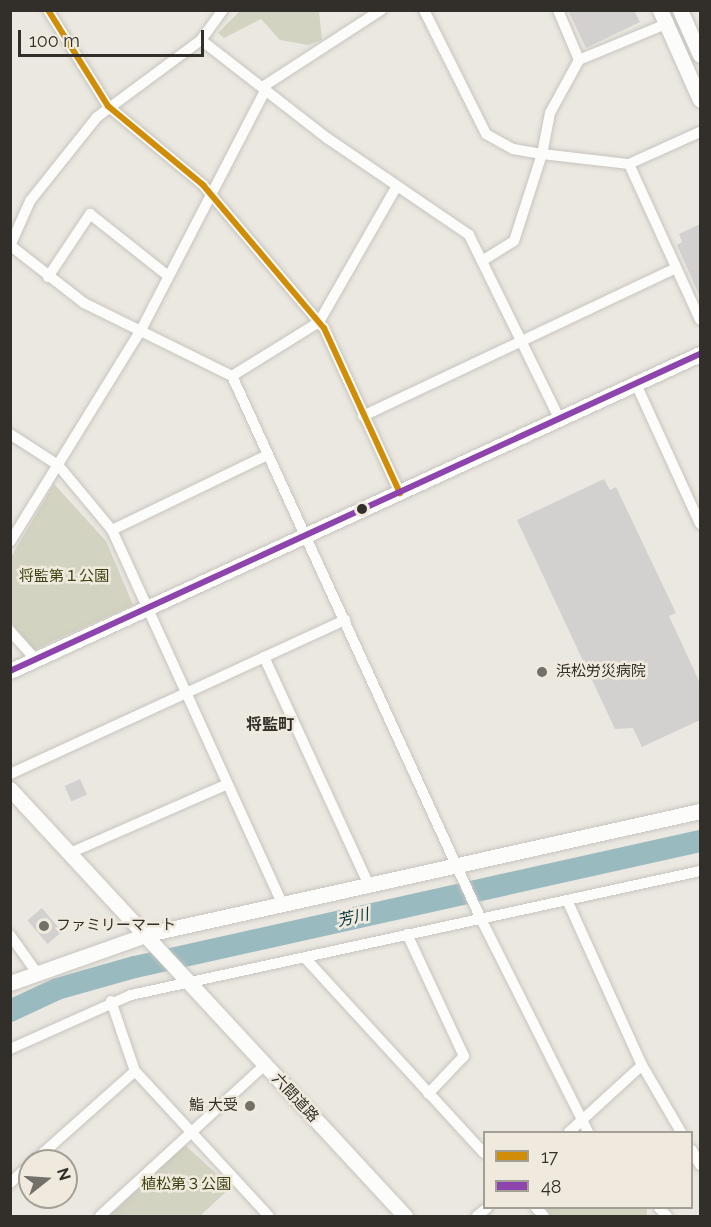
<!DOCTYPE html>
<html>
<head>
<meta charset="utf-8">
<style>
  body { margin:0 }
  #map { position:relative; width:711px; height:1227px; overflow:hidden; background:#ebe8e1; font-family:Raleway,"Noto Sans JP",sans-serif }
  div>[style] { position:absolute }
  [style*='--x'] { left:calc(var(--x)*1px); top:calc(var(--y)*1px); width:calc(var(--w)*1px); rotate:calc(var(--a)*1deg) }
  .green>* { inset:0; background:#d3d3c1; transform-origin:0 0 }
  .river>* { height:22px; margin:-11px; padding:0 11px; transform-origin:11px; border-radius:11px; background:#99babf }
  .building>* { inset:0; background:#d3d1cf; transform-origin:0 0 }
  .roads { filter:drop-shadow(0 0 2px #c7c4bf) drop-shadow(0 0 2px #c7c4bf) }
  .street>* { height:10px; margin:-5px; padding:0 5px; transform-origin:5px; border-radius:5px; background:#fcfcfa }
  .secondary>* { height:15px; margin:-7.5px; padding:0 7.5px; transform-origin:7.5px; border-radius:7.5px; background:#fcfcfa }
  .bus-1>* { height:6px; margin:-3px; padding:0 3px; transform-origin:3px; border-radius:3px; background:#d08e08 }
  .bus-2>* { height:6px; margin:-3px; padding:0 3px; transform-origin:3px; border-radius:3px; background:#8e44ad }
  .dots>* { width:16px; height:16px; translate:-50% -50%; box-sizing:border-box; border:3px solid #efeadd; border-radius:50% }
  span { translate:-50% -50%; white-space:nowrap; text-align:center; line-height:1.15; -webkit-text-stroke:5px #efeadd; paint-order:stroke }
  .park-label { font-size:15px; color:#3e4111 }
  .poi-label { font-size:15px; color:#322f2a }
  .left { translate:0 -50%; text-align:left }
  .right { translate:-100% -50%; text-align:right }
  .street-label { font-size:15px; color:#322f2a }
  .neighbourhood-label { font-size:16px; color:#322f2a; font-weight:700 }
  .water-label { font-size:16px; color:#04363e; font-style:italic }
  .frame { position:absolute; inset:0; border:12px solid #322f2a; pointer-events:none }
  .legend { position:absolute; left:483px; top:1131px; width:210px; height:78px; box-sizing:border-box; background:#efeadd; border:2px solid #a39f95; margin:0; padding:8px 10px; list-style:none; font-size:18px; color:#322f2a }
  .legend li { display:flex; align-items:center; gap:12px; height:30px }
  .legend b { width:30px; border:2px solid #a39f95 }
  .north { position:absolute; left:18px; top:1149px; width:60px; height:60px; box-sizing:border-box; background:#efeadd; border:2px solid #a39f95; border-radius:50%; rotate:73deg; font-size:16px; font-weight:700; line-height:24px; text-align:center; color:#322f2a }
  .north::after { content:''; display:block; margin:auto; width:21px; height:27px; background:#73706a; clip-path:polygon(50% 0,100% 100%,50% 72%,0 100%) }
  .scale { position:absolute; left:18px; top:30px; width:186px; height:27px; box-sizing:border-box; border:3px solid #322f2a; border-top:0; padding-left:8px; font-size:18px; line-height:21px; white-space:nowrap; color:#322f2a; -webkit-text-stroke:4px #efeadd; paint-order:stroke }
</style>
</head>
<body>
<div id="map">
  <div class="green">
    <div style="clip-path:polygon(240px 11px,319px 11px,322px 40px,308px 45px,280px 40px,261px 19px,224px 38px,218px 33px)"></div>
    <div style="clip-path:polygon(54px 484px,106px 541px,133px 605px,34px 650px,11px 622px,11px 557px)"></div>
    <div style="clip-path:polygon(184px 1144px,231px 1187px,200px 1216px,109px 1216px)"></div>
    <div style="left:547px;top:1208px;width:100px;height:9px"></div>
  </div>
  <div class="river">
    <div style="--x:10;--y:1011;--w:52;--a:-25.1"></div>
    <div style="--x:57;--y:989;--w:81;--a:-15.8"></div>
    <div style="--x:135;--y:967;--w:579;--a:-12.57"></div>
  </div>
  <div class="building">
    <div style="clip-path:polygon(568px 10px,634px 10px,640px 22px,586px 48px)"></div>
    <div style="clip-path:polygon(700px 224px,700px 297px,677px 245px,682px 242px,679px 234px)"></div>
    <div style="clip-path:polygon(604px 479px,610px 490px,616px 487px,676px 613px,669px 616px,700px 683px,700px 720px,642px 747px,633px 728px,615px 729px,517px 520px)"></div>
    <div style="left:80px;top:779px;width:17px;height:17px;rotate:66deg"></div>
    <div style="left:42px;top:908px;width:31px;height:19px;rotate:50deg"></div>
  </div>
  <div class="roads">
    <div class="street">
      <div style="--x:48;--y:10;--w:113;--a:58"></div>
      <div style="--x:108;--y:106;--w:124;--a:39.7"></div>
      <div style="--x:203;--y:185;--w:187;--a:49.8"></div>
      <div style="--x:324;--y:328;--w:182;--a:65.3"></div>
      <div style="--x:424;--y:10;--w:139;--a:63.4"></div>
      <div style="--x:486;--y:134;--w:31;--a:29"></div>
      <div style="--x:513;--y:149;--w:29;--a:10"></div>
      <div style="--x:542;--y:154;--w:91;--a:107.8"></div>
      <div style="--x:514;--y:241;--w:36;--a:148"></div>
      <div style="--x:558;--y:10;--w:54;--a:67.2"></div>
      <div style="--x:666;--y:24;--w:94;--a:157.5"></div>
      <div style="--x:579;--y:60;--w:60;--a:118.7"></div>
      <div style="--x:550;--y:113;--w:42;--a:101"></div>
      <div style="--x:542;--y:154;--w:88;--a:6.6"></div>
      <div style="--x:629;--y:164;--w:78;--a:-24.3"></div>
      <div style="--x:201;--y:40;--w:160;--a:37.9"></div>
      <div style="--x:327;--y:138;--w:172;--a:34.3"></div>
      <div style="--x:469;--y:235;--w:204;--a:63.8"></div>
      <div style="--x:264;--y:86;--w:140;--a:-33"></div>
      <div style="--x:629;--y:164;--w:171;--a:65.5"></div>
      <div style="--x:10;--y:246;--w:49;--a:-66"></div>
      <div style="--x:30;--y:201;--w:107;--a:-51.4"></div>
      <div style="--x:97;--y:117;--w:129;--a:-36.5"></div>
      <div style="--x:201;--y:40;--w:37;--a:-54"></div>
      <div style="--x:11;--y:246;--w:93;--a:38"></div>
      <div style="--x:84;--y:303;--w:165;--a:26.3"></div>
      <div style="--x:232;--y:376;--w:102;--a:-31.8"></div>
      <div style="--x:319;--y:322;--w:157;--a:-60.2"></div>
      <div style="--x:48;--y:277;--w:76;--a:-56.3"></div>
      <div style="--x:90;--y:214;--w:98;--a:38.4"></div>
      <div style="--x:232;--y:376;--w:597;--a:65.37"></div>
      <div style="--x:481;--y:919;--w:238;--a:63.3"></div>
      <div style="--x:636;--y:384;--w:154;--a:65.4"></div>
      <div style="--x:363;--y:416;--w:346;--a:-25.3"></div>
      <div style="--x:10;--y:434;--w:57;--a:32.9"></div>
      <div style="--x:58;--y:465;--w:85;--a:50.3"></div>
      <div style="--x:112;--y:530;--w:413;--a:65.5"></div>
      <div style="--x:112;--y:530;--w:172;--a:-25.8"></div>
      <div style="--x:10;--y:542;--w:251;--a:-58.3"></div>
      <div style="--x:142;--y:328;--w:269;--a:-62.6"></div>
      <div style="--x:10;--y:631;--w:38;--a:48"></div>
      <div style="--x:264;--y:657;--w:251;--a:65.3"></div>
      <div style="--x:10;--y:774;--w:369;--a:-24.7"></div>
      <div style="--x:70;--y:853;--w:170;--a:-23.6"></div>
      <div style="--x:567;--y:900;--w:181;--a:65.6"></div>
      <div style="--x:642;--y:1065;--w:78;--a:59.8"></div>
      <div style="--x:407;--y:934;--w:135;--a:65"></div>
      <div style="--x:464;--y:1056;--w:52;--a:133.5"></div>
      <div style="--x:10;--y:935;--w:43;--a:54.5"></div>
      <div style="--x:306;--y:959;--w:263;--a:47.5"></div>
      <div style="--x:111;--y:1001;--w:74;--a:71.1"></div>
      <div style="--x:135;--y:1071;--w:197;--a:47.3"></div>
      <div style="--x:10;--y:1049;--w:133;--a:-24.1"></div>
      <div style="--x:131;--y:995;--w:582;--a:-12.29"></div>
      <div style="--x:569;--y:1132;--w:99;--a:-42.5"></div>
      <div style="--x:692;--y:1150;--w:17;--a:62"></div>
      <div style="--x:34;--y:1161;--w:135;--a:-41.7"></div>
      <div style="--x:10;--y:1183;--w:27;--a:-42"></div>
      <div style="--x:536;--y:1208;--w:11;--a:45"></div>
      <div style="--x:659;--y:1208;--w:11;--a:45"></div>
      <div style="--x:100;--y:1216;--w:224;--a:-42.5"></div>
      <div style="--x:477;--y:1216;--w:13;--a:-39"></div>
    </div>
    <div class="secondary">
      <div style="--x:660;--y:10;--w:98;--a:66"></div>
      <div style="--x:680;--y:10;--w:49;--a:66"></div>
      <div style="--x:10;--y:671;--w:759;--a:-24.68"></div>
      <div style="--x:10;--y:789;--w:582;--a:47.23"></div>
      <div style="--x:10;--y:983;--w:146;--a:-19.5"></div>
      <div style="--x:148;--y:934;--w:566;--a:-12.56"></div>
    </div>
  </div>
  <div class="bus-1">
    <div style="--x:48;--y:10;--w:113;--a:58"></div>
    <div style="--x:108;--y:106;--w:124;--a:39.7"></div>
    <div style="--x:203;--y:185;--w:187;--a:49.8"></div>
    <div style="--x:324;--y:328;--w:182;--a:65.3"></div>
  </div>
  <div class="bus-2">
    <div style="--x:10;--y:671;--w:759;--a:-24.68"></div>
  </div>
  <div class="dots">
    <div style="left:362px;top:509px;background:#322f2a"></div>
    <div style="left:542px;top:672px;background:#73706a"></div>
    <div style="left:44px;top:926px;background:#73706a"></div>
    <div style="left:250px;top:1106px;background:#73706a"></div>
  </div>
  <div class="park-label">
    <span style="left:64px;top:577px">将監第１公園</span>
    <span style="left:186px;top:1185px">植松第３公園</span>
  </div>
  <div class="poi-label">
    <span class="left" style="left:556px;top:672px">浜松労災病院</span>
    <span class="left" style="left:56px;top:926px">ファミリーマート</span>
    <span class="right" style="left:238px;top:1106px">鮨 大受</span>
  </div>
  <div class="street-label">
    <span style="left:295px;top:1098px;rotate:47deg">六間道路</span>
  </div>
  <div class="neighbourhood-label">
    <span style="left:270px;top:725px">将監町</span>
  </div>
  <div class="water-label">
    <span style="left:353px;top:918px;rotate:-13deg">芳川</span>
  </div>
  <div class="frame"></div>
  <ul class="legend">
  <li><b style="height:8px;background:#d08e08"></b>17</li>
  <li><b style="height:8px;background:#8e44ad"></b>48</li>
  </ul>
  <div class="north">N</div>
  <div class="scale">100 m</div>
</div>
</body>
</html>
